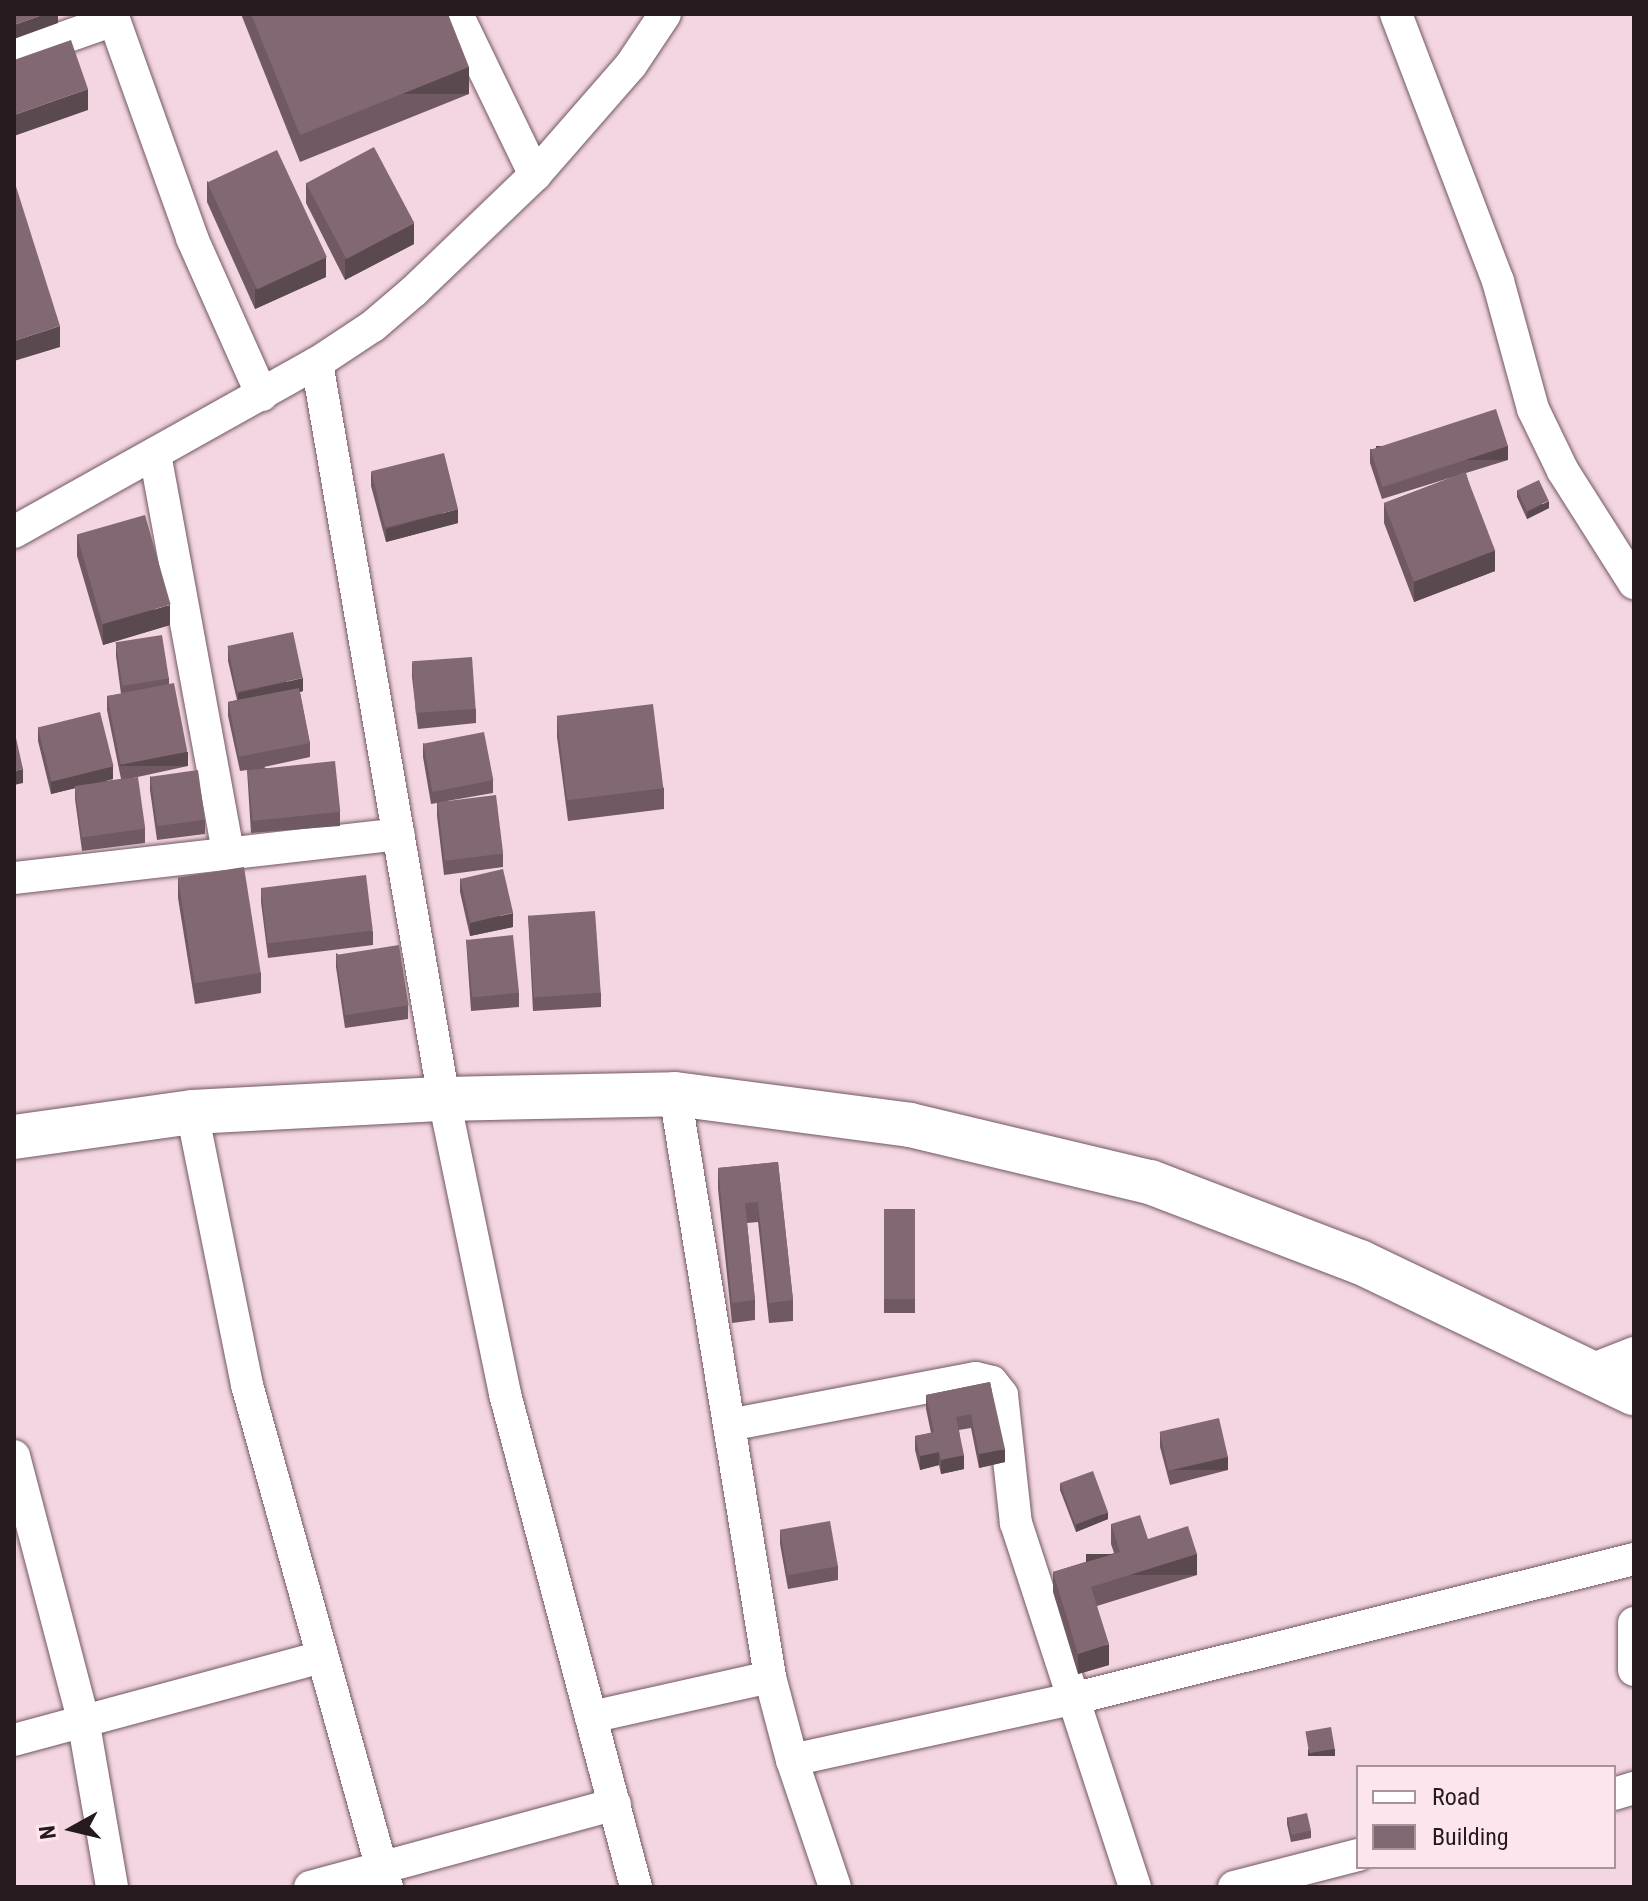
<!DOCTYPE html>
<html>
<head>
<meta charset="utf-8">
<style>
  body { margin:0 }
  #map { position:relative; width:1648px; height:1901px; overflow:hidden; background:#f4d6e2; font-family:"Roboto Condensed",sans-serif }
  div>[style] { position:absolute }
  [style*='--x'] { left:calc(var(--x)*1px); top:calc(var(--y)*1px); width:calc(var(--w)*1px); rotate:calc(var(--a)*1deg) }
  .roads { filter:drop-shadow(0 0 2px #715862) drop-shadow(0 0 2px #715862) }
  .street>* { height:32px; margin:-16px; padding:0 16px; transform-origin:16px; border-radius:16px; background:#fff }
  .secondary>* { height:44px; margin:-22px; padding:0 22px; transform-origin:22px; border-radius:22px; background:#fff }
  .wall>* { inset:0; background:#705962; transform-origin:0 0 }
  .shaded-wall>* { inset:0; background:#5b4950; transform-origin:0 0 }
  .building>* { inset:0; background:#826872; transform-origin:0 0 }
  span { translate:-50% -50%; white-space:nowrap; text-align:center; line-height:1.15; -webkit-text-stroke:7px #fde5ee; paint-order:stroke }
  .frame { position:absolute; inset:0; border:16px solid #251b1f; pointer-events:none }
  .legend { position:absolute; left:1356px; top:1765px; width:260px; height:104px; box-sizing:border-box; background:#fde5ee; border:2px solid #a7949b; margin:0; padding:10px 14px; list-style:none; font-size:24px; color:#251b1f }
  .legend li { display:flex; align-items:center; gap:16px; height:40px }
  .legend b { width:40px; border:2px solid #a7949b }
  .north { position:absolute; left:32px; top:1789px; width:80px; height:80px; -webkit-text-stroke:6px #fde5ee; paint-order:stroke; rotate:262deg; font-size:22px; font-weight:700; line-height:32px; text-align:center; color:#251b1f }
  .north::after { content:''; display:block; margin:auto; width:28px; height:36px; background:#251b1f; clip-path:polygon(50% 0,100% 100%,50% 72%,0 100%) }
</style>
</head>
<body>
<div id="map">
  <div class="roads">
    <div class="street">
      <div style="--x:112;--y:14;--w:238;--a:70.3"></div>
      <div style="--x:192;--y:238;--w:172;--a:66"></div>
      <div style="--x:457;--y:14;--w:179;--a:64.2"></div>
      <div style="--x:1396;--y:14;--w:286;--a:69.1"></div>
      <div style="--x:1498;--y:281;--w:133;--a:74.7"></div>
      <div style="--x:1533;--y:409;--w:69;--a:64.2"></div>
      <div style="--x:1563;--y:471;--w:133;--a:57.6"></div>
      <div style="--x:14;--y:55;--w:106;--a:-19.3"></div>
      <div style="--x:317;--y:363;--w:747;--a:80.21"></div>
      <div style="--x:444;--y:1099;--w:301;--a:78.3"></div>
      <div style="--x:505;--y:1394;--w:510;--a:75.12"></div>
      <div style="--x:155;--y:454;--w:406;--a:79.6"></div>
      <div style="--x:14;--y:532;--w:347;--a:-29.2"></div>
      <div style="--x:317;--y:363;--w:67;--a:-33.5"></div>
      <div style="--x:373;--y:326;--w:54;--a:-40.5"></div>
      <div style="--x:414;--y:291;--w:168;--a:-43.8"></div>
      <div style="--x:535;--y:175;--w:146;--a:-48.9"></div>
      <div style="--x:631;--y:65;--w:61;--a:-56.3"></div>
      <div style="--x:14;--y:878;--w:387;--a:-6.5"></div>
      <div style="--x:675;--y:1094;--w:591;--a:80.74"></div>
      <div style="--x:770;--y:1677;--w:86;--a:75.2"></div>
      <div style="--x:792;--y:1760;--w:134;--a:71.3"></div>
      <div style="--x:192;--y:1112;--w:278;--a:78.6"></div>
      <div style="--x:247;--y:1385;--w:521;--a:74.42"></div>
      <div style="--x:1591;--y:1370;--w:46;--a:-21.6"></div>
      <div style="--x:729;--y:1425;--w:251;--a:-10.8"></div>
      <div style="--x:976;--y:1378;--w:16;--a:14"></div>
      <div style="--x:992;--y:1382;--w:16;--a:52"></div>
      <div style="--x:1002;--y:1395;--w:129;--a:83.8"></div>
      <div style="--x:1016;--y:1523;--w:383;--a:71.9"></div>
      <div style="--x:14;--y:1456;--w:272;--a:75.3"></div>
      <div style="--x:83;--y:1719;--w:170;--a:80.2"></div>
      <div style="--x:1634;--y:1623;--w:47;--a:90"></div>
      <div style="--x:591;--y:1717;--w:183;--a:-12.6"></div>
      <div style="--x:14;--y:1740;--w:319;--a:-15.1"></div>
      <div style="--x:792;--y:1760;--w:287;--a:-12.3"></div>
      <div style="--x:1072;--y:1699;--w:579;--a:-13.99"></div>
      <div style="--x:1614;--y:1794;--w:21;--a:-17"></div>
      <div style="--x:310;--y:1887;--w:316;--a:-15.2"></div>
      <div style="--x:1234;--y:1887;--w:128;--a:-14.5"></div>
    </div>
    <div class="secondary">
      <div style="--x:14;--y:1137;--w:180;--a:-8"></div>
      <div style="--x:192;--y:1112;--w:252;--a:-3"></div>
      <div style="--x:444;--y:1099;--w:231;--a:-1.2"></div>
      <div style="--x:675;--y:1094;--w:237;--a:7.5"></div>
      <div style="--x:910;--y:1125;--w:247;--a:13.4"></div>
      <div style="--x:1150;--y:1182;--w:225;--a:20.9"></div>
      <div style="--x:1360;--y:1262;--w:304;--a:25.6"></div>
    </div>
  </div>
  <div class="wall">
    <div style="clip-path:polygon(241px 14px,448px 14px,469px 94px,300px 162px)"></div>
    <div style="clip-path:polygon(207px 181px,326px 277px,255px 309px,207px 202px)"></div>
    <div style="clip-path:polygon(306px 183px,414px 244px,345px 280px,306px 203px)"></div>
    <div style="clip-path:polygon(1370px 449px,1508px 460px,1466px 473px,1495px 571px,1414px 602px,1384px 523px,1384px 503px,1456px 476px,1382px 499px,1370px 463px)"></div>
    <div style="clip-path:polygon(371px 472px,458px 523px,386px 542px,371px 486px)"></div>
    <div style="clip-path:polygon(1517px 490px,1549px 508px,1527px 519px,1517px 497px)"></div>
    <div style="clip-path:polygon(77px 535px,170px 625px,103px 645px,77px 556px)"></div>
    <div style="clip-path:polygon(116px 642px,169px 678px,169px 684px,188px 766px,133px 778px,145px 829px,145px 843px,82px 851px,75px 799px,75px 788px,51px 794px,38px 741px,38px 727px,113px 779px,104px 781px,121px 779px,107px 710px,107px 696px,121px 694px,116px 656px)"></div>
    <div style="clip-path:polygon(228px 647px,303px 691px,300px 692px,310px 743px,310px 757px,264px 767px,340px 812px,340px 826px,251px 833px,247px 770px,240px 771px,228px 716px,228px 702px,237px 700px,228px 661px)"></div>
    <div style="clip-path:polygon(412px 663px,476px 709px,476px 723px,418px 729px,412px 677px)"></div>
    <div style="clip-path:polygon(557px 717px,664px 788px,664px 809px,568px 821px,557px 737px)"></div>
    <div style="clip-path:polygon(423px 743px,493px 780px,493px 793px,447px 801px,503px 854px,503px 867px,444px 875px,437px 816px,437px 803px,431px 804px,423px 757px)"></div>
    <div style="clip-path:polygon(150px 776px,205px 820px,205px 834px,157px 840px,150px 790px)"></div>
    <div style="clip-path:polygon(178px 877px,261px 973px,261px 993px,195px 1004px,178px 898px)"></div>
    <div style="clip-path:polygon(460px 878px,513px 927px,470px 936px,460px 892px)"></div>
    <div style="clip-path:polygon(261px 888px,373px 931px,373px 945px,268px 958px,261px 902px)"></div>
    <div style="clip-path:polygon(528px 915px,601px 993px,601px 1007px,533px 1011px)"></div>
    <div style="clip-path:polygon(466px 939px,519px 993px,519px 1007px,471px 1011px)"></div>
    <div style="clip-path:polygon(336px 953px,408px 1005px,408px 1019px,345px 1028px,336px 967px)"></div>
    <div style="clip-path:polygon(778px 1162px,793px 1300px,793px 1321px,769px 1323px,758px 1222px,747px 1223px,755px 1300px,755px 1320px,732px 1323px,718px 1189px,718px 1168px)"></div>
    <div style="left:884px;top:1209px;width:31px;height:104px"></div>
    <div style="clip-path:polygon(990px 1382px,1005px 1462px,979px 1468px,971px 1428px,959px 1430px,964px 1469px,941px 1474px,939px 1465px,920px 1470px,915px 1450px,915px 1436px,931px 1433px,926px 1409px,926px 1395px)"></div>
    <div style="clip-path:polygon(1160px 1433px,1228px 1470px,1170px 1485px,1160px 1447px)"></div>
    <div style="clip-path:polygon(1060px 1483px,1108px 1519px,1076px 1532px,1060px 1490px)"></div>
    <div style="clip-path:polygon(1111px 1524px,1148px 1539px,1197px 1575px,1097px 1606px,1109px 1665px,1078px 1674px,1053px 1592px,1053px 1572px,1114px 1553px,1111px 1544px)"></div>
    <div style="clip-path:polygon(780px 1530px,838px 1566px,838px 1580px,788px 1589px,780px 1544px)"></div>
    <div style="clip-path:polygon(1287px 1817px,1311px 1831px,1311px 1838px,1291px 1842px,1287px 1824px)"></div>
  </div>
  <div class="shaded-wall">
    <div style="clip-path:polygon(45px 14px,58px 14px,58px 23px,14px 39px,14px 25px)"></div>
    <div style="left:469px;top:67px;width:27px;height:182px;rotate:90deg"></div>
    <div style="clip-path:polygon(88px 89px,88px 110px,14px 136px,14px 115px)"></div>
    <div style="clip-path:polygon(414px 223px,414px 244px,345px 280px,345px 259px)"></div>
    <div style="clip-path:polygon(326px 257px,326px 277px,255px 309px,255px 289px)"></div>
    <div style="clip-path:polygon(60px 326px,60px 347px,14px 361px,14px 341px)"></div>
    <div style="left:1508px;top:446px;width:14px;height:132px;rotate:90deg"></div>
    <div style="clip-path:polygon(1549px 501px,1549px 508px,1527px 519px,1527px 512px)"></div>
    <div style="clip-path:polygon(458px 509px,458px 523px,386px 542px,386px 529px)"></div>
    <div style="clip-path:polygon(1495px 550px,1495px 571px,1414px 602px,1414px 582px)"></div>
    <div style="clip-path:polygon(170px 605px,170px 625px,103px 645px,103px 624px)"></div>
    <div style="clip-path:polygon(303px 678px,303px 691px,238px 707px,238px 693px)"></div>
    <div style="left:188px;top:752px;width:14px;height:68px;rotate:90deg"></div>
    <div style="clip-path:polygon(113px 766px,113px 779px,51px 794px,51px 780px)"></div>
    <div style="clip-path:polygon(23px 769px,23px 783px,14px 785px,14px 771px)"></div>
    <div style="clip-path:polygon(513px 913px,513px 927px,470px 936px,470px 923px)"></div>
    <div style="clip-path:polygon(1005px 1449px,1005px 1462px,979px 1468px,979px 1454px)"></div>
    <div style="clip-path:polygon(939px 1452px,939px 1465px,920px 1470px,920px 1456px)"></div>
    <div style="clip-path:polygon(964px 1455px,964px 1469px,941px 1474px,941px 1460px)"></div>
    <div style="left:1228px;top:1457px;width:13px;height:60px;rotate:90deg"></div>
    <div style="clip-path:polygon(1108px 1512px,1108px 1519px,1076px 1532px,1076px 1525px)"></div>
    <div style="left:1197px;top:1554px;width:21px;height:111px;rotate:90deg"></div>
    <div style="clip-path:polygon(1109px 1644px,1109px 1665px,1078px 1674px,1078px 1654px)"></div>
    <div style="left:1335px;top:1749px;width:7px;height:27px;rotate:90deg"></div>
  </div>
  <div class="building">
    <div style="clip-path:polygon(14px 14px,45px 14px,14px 25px)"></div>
    <div style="clip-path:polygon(251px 14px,448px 14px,469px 67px,300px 135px)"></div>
    <div style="clip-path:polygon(71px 40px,88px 89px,14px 115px,14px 60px)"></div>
    <div style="left:374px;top:147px;width:86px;height:77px;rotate:62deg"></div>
    <div style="left:277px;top:150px;width:118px;height:77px;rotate:65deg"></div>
    <div style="clip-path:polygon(14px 180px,60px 326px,14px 341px)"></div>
    <div style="left:1496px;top:409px;width:39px;height:132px;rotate:72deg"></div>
    <div style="left:444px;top:453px;width:58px;height:75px;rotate:76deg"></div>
    <div style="left:1465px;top:472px;width:84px;height:87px;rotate:69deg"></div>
    <div style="left:1539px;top:480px;width:23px;height:24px;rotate:65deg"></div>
    <div style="left:145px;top:515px;width:93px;height:71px;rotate:74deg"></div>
    <div style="left:293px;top:632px;width:47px;height:67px;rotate:78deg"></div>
    <div style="left:162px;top:635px;width:44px;height:47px;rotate:81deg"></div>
    <div style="left:472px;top:657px;width:52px;height:60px;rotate:86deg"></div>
    <div style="left:174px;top:683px;width:70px;height:68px;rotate:79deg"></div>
    <div style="left:299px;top:688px;width:56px;height:72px;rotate:79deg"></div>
    <div style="left:653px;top:704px;width:85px;height:97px;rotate:83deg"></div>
    <div style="left:100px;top:712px;width:56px;height:64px;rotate:76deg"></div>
    <div style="clip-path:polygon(14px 729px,23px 769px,14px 771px)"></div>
    <div style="left:484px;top:732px;width:49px;height:62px;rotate:79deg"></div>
    <div style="left:335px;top:761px;width:51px;height:88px;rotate:84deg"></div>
    <div style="left:198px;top:770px;width:50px;height:48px;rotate:82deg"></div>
    <div style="left:138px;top:777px;width:52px;height:64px;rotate:82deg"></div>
    <div style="left:496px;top:795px;width:59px;height:59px;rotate:83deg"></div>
    <div style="left:244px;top:867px;width:107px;height:67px;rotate:81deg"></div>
    <div style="left:503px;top:869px;width:45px;height:44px;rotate:77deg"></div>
    <div style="left:366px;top:875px;width:56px;height:106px;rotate:83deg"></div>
    <div style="left:595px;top:911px;width:82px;height:67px;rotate:86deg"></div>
    <div style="left:513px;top:935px;width:58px;height:47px;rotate:84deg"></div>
    <div style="left:399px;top:945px;width:61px;height:64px;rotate:81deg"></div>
    <div style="clip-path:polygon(778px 1162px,793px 1300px,769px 1303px,758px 1202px,745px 1203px,755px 1300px,732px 1303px,718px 1168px)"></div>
    <div style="left:884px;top:1209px;width:31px;height:90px"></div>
    <div style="clip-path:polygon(990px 1382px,1005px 1449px,979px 1454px,971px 1414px,956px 1417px,964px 1455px,941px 1460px,939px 1452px,920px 1456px,915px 1436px,934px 1432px,926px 1395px)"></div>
    <div style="left:1219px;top:1418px;width:40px;height:61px;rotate:77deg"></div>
    <div style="left:1093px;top:1471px;width:44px;height:35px;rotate:70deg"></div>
    <div style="clip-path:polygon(1140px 1515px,1148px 1539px,1188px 1526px,1197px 1554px,1091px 1587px,1109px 1644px,1078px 1654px,1053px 1572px,1120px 1552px,1111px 1524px)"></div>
    <div style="left:830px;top:1521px;width:46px;height:51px;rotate:80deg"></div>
    <div style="left:1331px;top:1727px;width:22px;height:26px;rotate:80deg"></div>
    <div style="left:1307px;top:1813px;width:18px;height:20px;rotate:77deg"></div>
  </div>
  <div class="frame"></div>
  <ul class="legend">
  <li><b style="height:10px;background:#fff"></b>Road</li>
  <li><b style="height:22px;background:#826872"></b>Building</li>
  </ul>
  <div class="north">N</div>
</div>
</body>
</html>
